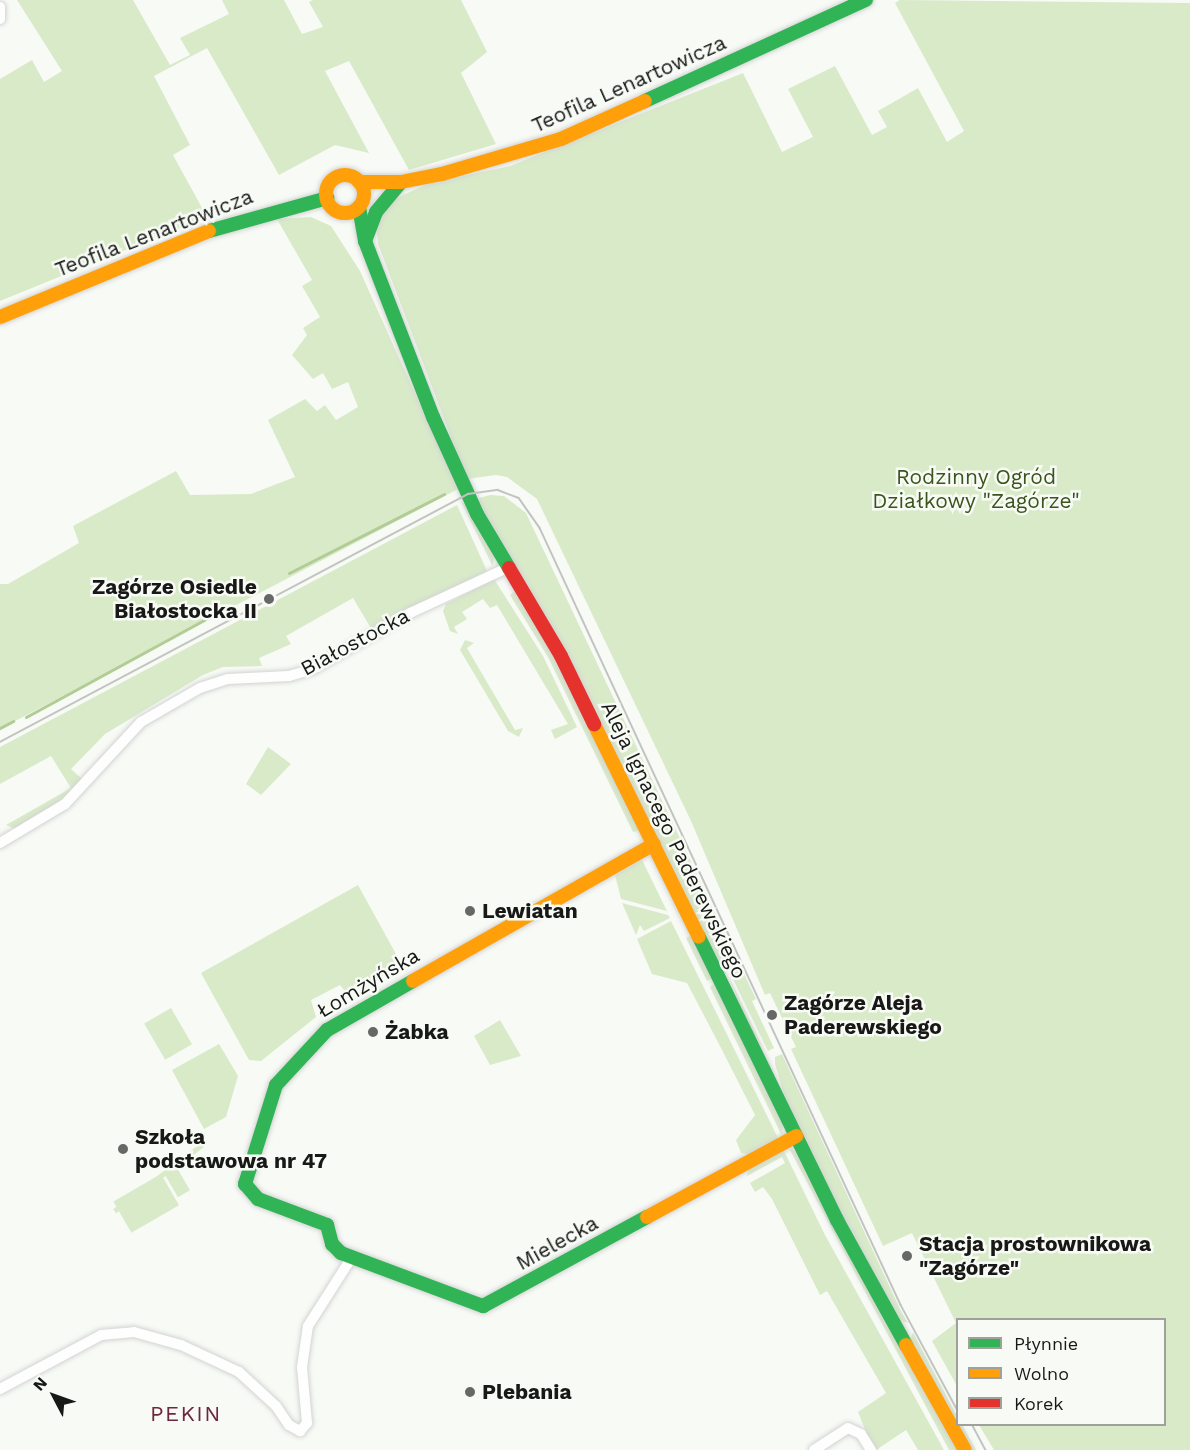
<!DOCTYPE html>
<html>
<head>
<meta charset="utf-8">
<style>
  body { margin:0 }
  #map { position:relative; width:1190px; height:1450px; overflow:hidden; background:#f8faf6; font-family:"Work Sans",sans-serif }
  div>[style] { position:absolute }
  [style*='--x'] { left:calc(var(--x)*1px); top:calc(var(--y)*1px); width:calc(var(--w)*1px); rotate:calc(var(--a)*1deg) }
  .green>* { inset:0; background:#d9eac9; transform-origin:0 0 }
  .stream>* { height:3px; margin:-1.5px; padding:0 1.5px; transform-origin:1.5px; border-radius:1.5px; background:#b1cc94 }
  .roads { filter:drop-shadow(0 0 2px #d2d4d2) drop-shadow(0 0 2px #d2d4d2) }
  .street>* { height:10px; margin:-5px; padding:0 5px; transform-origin:5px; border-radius:5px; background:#fefefe }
  .fast>* { height:14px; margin:-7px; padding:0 7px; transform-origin:7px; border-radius:7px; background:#30b455 }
  .slow>* { height:14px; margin:-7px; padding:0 7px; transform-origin:7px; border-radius:7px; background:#ff9f0a }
  .slow>.ring { margin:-7px; padding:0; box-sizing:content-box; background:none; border:14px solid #ff9f0a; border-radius:50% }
  .jam>* { height:14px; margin:-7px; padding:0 7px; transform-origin:7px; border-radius:7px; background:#e5322d }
  .tram>* { height:1.5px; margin:-0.75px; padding:0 0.75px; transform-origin:0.75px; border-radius:0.75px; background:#c2c4c2 }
  .dots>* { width:16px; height:16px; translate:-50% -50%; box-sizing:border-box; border:3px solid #f8fbf5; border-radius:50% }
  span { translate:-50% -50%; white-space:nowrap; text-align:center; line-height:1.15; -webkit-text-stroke:5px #f8fbf5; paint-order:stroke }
  .street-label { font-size:21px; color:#181917 }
  .park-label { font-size:21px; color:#3a541c }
  .poi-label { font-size:21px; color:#181917; font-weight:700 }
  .right { translate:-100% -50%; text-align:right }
  .left { translate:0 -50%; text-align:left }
  .neighbourhood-label { font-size:22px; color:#6b273d; letter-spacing:1.5px }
  .legend { position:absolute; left:956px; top:1318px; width:210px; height:108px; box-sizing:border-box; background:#f8fbf5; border:2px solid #9ea19c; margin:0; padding:8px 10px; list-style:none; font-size:18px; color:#181917 }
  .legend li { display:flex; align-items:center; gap:12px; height:30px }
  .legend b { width:30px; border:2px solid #9ea19c }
  .north { position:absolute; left:24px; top:1366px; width:60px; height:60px; -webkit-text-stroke:4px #f8fbf5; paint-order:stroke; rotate:311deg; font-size:16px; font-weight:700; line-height:24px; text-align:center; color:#181917 }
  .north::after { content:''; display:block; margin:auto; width:21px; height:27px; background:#181917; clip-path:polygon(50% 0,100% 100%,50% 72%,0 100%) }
</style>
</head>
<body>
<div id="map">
  <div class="green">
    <div style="clip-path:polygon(17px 0,133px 0,170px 65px,190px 55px,180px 38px,229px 14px,222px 0,284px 0,302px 34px,323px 27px,309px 2px,313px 0,461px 0,487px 52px,461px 73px,496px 144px,409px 170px,349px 61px,325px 71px,369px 153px,335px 145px,279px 175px,207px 48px,154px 76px,190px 145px,173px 155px,207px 217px,0 301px,0 79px,32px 60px,44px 82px,62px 71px)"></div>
    <div style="clip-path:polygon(900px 0,1190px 3px,1190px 1450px,994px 1450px,979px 1425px,1164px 1424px,1164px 1320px,958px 1320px,957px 1386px,932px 1341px,956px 1323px,912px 1233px,883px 1246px,791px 1049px,796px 1047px,770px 993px,765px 995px,691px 821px,537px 499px,507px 477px,496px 475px,467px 479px,378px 244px,376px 222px,385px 207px,403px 195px,430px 183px,510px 166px,743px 73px,782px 152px,813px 137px,788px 89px,835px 66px,872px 135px,887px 127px,878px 111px,918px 88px,947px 142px,964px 131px,895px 3px)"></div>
    <div style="clip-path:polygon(311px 217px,331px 226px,360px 271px,458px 489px,0 729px,0 584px,8px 584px,79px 543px,73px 526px,176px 471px,190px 495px,251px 494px,295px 477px,268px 420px,305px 399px,317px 411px,325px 405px,336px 420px,358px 407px,348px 382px,332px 389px,323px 373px,313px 379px,292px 355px,307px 335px,303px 328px,320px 317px,302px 286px,312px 280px,277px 219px)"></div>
    <div style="clip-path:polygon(490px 495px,504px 496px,526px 513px,756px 999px,752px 1001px,774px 1048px,768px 1051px,729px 971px,724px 973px,565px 649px,476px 499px)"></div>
    <div style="clip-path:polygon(466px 501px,494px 555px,493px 567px,462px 503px)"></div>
    <div style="clip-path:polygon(457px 505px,487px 571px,372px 630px,353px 598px,286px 636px,291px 644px,259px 658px,262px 666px,223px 667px,203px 675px,105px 734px,71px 769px,82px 779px,71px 794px,16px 829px,6px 825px,71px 788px,51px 756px,0 784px,0 747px)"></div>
    <div style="clip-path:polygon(494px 579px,543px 656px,577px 727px,555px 739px,551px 730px,568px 724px,497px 605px,490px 608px,483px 599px,462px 612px,467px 619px,454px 627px,458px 634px,450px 631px,443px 611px,446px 604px)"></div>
    <div style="clip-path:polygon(516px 590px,551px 646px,641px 830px,633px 832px,548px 657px,510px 595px)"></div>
    <div style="clip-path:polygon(465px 640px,474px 643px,467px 648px,515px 730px,523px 728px,519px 737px,508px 731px,460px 650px)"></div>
    <div style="clip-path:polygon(268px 747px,291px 764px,261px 795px,246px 784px)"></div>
    <div style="clip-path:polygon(642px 860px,667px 911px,621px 899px,615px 875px)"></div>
    <div style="clip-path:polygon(358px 885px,402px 965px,348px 995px,340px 985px,311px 1000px,316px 1017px,261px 1061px,249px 1060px,201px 973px)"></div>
    <div style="clip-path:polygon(622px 903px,668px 915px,670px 918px,644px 931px,640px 925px,636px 935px)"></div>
    <div style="clip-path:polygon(671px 921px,779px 1140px,749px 1154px,741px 1153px,736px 1140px,755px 1115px,720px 1046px,687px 983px,652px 974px,637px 939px)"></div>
    <div style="clip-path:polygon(692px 935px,711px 979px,707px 981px,686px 938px)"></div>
    <div style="clip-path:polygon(729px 977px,760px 1042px,762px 1047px,746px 1021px)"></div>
    <div style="clip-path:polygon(714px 984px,783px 1121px,782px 1136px,710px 987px)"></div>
    <div style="left:171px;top:1008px;width:42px;height:31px;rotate:60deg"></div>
    <div style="clip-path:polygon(500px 1020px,521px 1056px,490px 1065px,474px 1036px)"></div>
    <div style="clip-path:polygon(219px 1044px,238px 1076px,226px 1117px,204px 1129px,172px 1070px)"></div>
    <div style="clip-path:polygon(782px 1054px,901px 1311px,908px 1323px,899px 1320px,865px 1260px,789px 1111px,775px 1064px,775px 1057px)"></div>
    <div style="left:201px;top:1143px;width:5px;height:110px;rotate:53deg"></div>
    <div style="clip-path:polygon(789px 1148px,798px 1153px,959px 1450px,949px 1450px)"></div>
    <div style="clip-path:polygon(783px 1149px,825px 1235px,944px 1450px,918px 1450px,906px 1430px,876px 1450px,866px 1432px,858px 1412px,886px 1393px,827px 1291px,820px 1295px,772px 1199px,763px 1187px,755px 1192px,750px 1183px,785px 1163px,782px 1157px,747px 1176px,749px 1167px)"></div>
    <div style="left:176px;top:1166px;width:28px;height:14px;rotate:60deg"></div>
    <div style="left:161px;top:1174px;width:36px;height:55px;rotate:60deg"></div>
    <div style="clip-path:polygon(913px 1332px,957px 1416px,958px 1424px,962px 1425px,976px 1450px,971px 1450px,910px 1341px)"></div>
  </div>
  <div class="stream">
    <div style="--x:289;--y:573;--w:174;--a:-27"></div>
    <div style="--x:26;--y:717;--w:232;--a:-28.6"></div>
    <div style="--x:0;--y:728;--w:15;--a:-28"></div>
  </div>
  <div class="roads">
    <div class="street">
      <div style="--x:0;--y:7;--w:12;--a:90"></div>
      <div style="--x:0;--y:843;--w:76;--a:-31"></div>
      <div style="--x:65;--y:804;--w:112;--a:-47.2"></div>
      <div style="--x:141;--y:722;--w:68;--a:-30"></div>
      <div style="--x:200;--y:688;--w:29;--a:-18"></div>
      <div style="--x:228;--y:679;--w:61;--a:-2.8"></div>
      <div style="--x:289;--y:676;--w:25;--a:-16"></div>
      <div style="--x:313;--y:669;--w:112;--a:-30"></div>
      <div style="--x:410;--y:613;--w:107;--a:-24.9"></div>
      <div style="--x:0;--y:1389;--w:115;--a:-28.1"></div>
      <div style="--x:101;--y:1335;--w:33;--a:-5"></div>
      <div style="--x:134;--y:1332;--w:49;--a:15.5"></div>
      <div style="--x:181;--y:1345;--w:64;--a:25"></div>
      <div style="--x:239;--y:1372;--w:50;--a:42.6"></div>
      <div style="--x:276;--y:1406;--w:23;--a:56"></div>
      <div style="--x:289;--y:1425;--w:13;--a:29"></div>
      <div style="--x:300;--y:1431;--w:11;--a:-49"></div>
      <div style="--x:307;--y:1423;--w:56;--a:-95.1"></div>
      <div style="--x:302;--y:1367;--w:41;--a:-81.7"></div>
      <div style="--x:308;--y:1326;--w:82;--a:-57.5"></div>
      <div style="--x:814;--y:1450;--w:40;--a:-32.9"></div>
      <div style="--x:848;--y:1428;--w:14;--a:25"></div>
      <div style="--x:861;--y:1434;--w:19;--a:58"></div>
    </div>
    <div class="fast">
      <div style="--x:645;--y:101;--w:243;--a:-24.6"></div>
      <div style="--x:359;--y:207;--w:35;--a:80"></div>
      <div style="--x:365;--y:241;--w:189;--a:68.9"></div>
      <div style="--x:433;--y:417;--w:107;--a:65.6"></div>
      <div style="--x:477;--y:514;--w:63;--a:59.3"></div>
      <div style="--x:209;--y:231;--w:123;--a:-15.6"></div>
      <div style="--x:365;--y:241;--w:31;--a:-69"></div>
      <div style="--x:376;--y:212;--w:39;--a:-50"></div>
      <div style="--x:699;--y:937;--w:315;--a:64"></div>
      <div style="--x:837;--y:1220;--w:143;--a:61.1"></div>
      <div style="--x:413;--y:981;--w:99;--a:150.3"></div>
      <div style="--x:327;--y:1030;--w:75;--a:132.8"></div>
      <div style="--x:276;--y:1085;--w:104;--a:107.4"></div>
      <div style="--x:245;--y:1184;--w:20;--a:49"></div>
      <div style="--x:258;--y:1199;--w:74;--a:20.6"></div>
      <div style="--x:327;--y:1225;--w:20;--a:75"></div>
      <div style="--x:332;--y:1244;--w:13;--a:45"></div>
      <div style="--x:341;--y:1253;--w:152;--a:20.5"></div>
      <div style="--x:483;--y:1306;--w:187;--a:-28.5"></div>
    </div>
    <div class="slow">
      <div class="ring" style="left:326px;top:175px;width:24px;height:24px"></div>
      <div style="--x:359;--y:182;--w:42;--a:0"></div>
      <div style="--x:401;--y:182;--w:42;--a:-11"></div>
      <div style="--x:442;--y:174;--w:124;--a:-16.4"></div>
      <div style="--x:561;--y:139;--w:92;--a:-24.3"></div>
      <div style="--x:0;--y:317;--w:226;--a:-22.4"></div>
      <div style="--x:594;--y:724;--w:237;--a:63.8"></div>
      <div style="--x:413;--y:981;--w:277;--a:-29.6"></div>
      <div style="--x:647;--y:1217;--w:170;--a:-28.5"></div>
      <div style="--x:906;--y:1345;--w:120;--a:60.7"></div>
    </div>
    <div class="jam">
      <div style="--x:509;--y:568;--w:102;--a:59.4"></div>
      <div style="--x:561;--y:656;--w:76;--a:64.1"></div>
    </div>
  </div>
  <div class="tram">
    <div style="--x:0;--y:742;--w:530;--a:-27.92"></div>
    <div style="--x:468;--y:494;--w:30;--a:-8"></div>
    <div style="--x:498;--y:490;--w:22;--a:21"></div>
    <div style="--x:519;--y:498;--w:37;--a:55"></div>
    <div style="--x:540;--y:528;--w:857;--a:65.08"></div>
    <div style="--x:901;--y:1305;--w:120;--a:61.7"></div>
    <div style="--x:972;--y:1424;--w:30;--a:62"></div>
  </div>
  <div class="dots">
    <div style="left:269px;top:599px;background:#666865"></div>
    <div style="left:470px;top:911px;background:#666865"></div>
    <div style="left:772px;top:1015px;background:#666865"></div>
    <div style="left:373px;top:1032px;background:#666865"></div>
    <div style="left:123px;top:1149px;background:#666865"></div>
    <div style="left:907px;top:1256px;background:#666865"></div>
    <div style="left:470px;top:1392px;background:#666865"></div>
  </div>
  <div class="street-label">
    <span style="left:629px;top:84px;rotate:-24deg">Teofila Lenartowicza</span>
    <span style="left:154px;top:233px;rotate:-21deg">Teofila Lenartowicza</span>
    <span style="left:355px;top:642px;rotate:-28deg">Białostocka</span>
    <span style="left:674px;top:840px;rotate:64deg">Aleja Ignacego Paderewskiego</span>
    <span style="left:368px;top:983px;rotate:-31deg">Łomżyńska</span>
    <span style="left:557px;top:1243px;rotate:-29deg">Mielecka</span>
  </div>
  <div class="park-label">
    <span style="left:976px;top:489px">Rodzinny Ogród<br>Działkowy "Zagórze"</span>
  </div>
  <div class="poi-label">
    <span class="right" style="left:257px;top:599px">Zagórze Osiedle<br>Białostocka II</span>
    <span class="left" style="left:482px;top:911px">Lewiatan</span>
    <span class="left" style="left:784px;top:1015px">Zagórze Aleja<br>Paderewskiego</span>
    <span class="left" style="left:385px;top:1032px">Żabka</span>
    <span class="left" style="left:135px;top:1149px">Szkoła<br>podstawowa nr 47</span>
    <span class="left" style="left:919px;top:1256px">Stacja prostownikowa<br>"Zagórze"</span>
    <span class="left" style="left:482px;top:1392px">Plebania</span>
  </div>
  <div class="neighbourhood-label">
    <span style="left:186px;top:1414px">PEKIN</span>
  </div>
  <ul class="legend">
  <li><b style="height:8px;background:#30b455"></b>Płynnie</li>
  <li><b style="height:8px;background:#ff9f0a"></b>Wolno</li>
  <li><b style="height:8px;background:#e5322d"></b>Korek</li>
  </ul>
  <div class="north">N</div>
</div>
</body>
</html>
